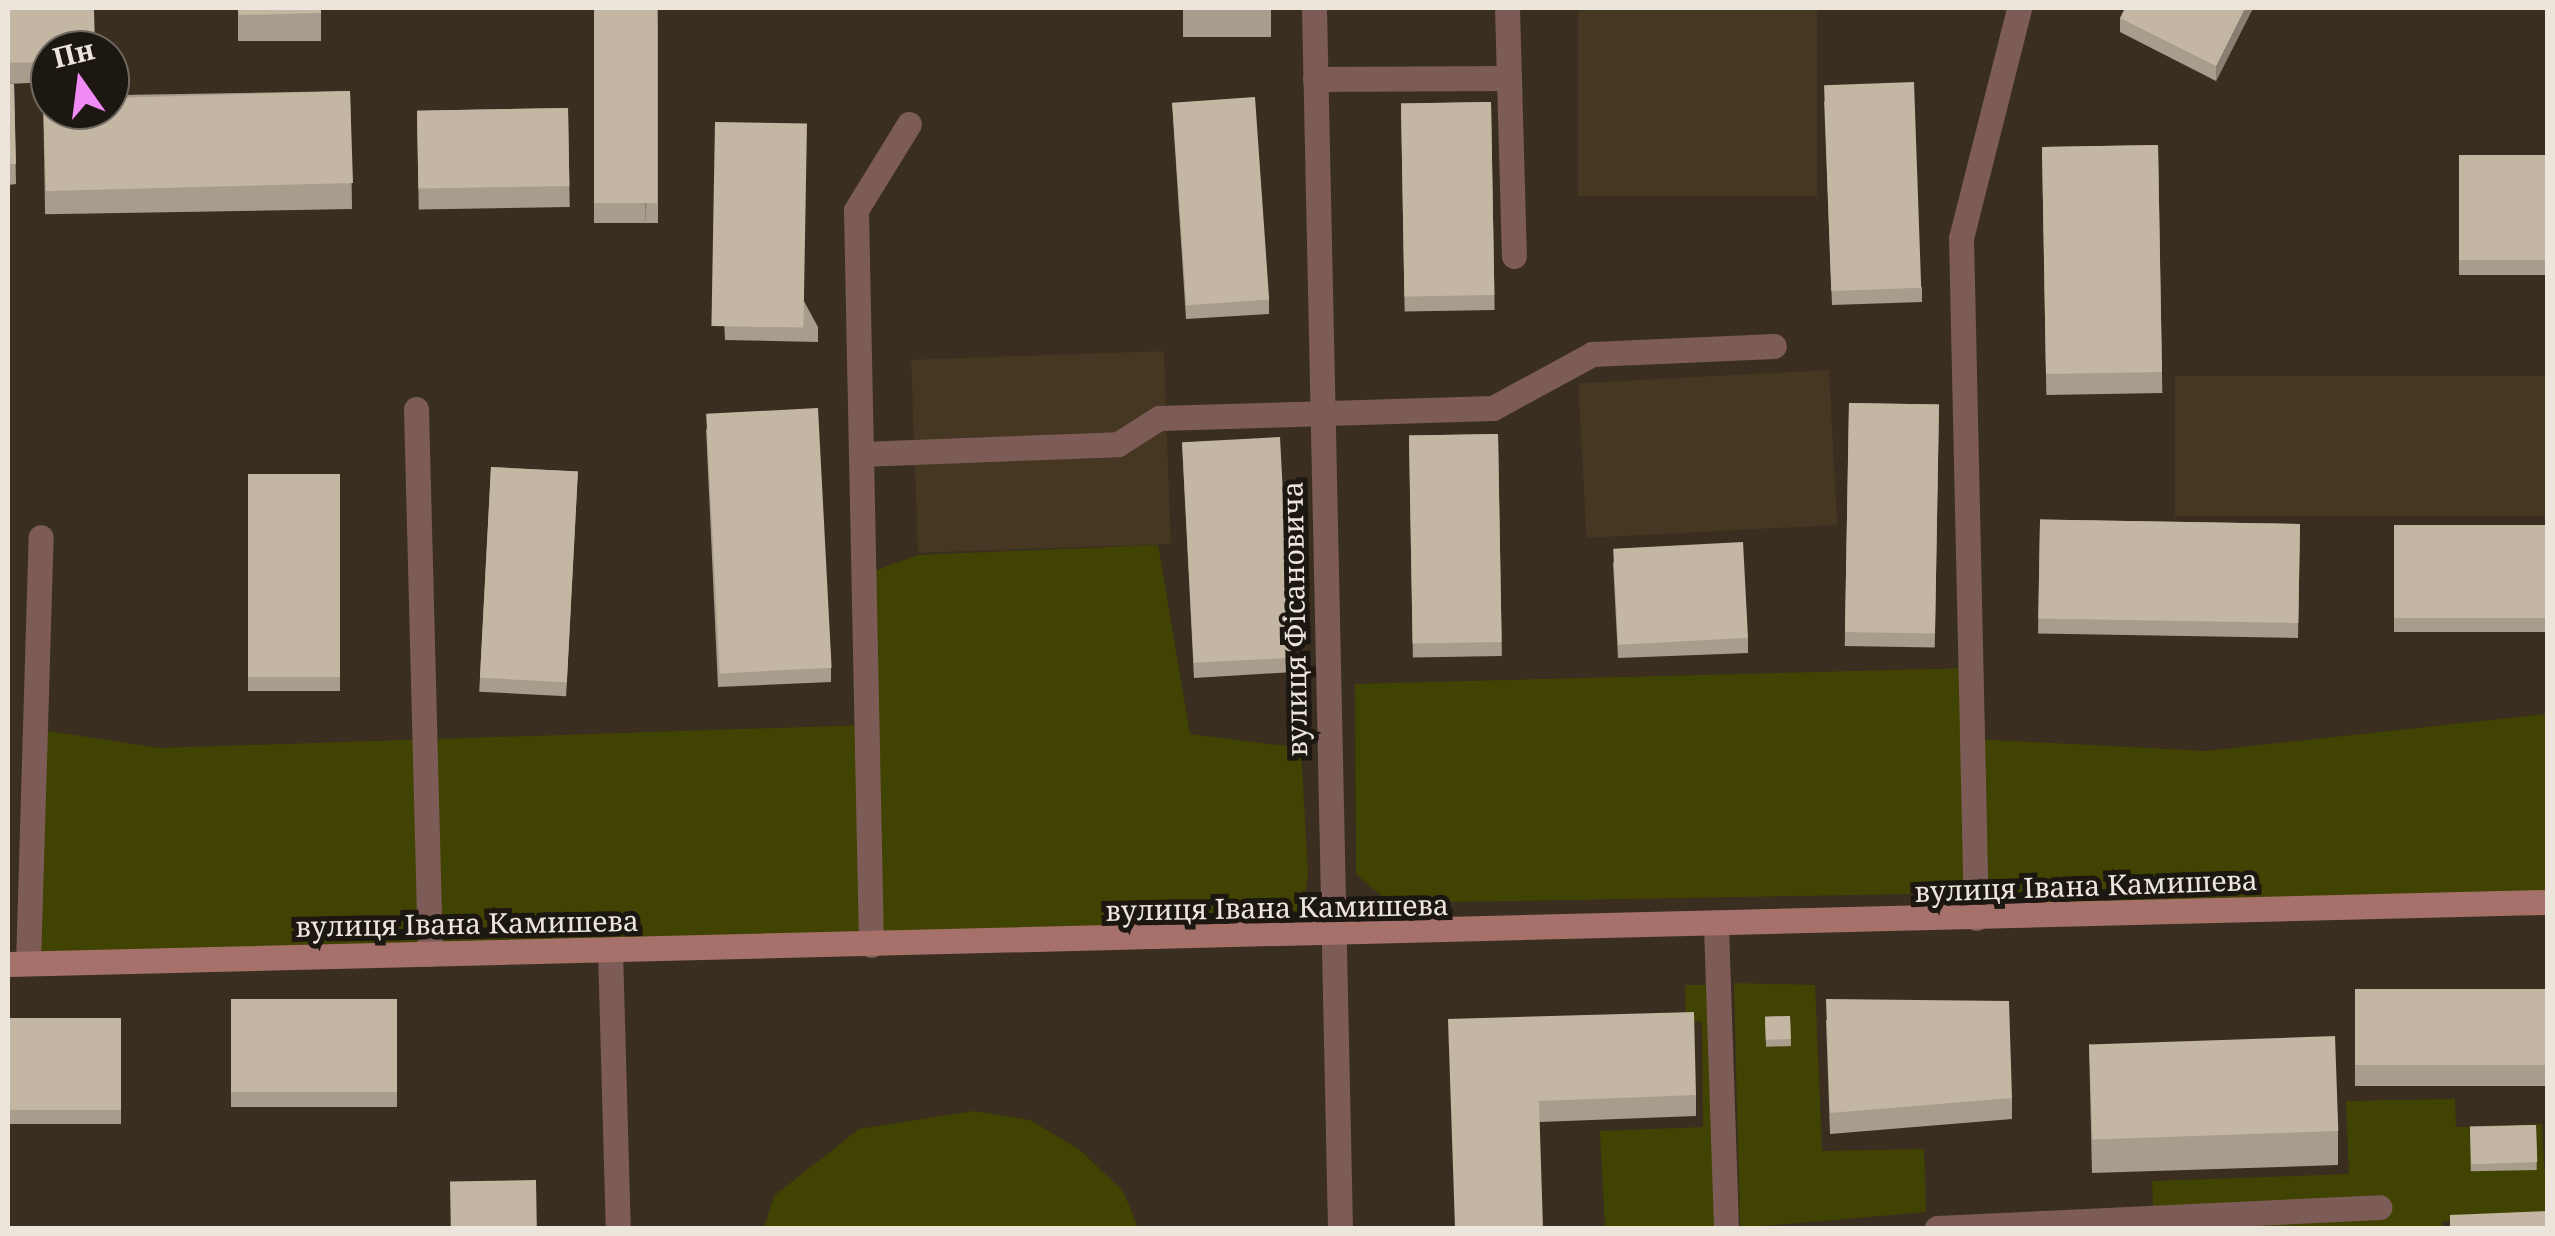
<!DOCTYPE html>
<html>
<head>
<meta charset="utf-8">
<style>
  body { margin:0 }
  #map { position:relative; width:2555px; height:1236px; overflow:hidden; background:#392e1f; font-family:"Noto Serif",serif }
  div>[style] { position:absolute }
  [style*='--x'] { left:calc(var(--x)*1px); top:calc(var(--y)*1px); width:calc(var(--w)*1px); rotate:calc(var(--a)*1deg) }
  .built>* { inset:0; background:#463722; transform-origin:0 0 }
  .green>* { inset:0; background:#414302 }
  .lane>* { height:25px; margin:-12.5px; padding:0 12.5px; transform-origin:12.5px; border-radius:12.5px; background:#7d5b56 }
  .street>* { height:25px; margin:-12.5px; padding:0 12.5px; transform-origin:12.5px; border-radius:12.5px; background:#7d5b56 }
  .secondary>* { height:25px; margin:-12.5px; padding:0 12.5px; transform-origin:12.5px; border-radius:12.5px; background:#a7716b }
  .wall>* { inset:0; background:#a89d8c; transform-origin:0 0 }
  .shaded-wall>* { inset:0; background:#887f72 }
  .building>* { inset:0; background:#c3b6a3; transform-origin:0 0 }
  span { translate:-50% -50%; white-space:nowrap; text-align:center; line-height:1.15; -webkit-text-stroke:10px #1c1711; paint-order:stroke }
  .street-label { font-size:28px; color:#ece5dc }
  .frame { position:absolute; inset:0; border:10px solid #ece5dc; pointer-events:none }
  .north { position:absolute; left:30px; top:30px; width:100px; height:100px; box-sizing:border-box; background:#1c1711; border:2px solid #6f6962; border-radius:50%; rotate:346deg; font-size:28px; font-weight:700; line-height:40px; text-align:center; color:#ece5dc }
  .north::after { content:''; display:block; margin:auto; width:35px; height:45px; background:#f08bf5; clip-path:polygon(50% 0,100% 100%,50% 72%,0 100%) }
</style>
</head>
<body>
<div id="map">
  <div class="built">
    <div style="left:1578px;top:8px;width:239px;height:188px"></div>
    <div style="left:1164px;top:351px;width:193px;height:253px;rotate:88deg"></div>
    <div style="left:1829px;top:370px;width:155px;height:251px;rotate:87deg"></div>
    <div style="left:2547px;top:376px;width:140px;height:372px;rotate:90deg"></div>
  </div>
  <div class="green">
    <div style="clip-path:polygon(1158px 545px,1190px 734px,1301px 748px,1308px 875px,1298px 937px,28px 963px,35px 729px,159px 748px,866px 725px,863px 575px,918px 555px)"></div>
    <div style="clip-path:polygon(1970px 668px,1973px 739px,2206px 751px,2547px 714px,2547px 901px,1976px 918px,1975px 893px,1390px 903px,1356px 874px,1355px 684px)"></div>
    <div style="clip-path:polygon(1734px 983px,1815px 985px,1822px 1151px,1924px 1149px,1926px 1212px,1740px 1228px)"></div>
    <div style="clip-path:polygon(1685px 985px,1711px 985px,1717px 1228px,1605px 1228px,1600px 1131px,1703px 1127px,1702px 1022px,1686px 1021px)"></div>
    <div style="clip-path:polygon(2455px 1099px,2456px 1127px,2542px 1124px,2547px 1218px,2443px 1221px,2442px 1228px,2154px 1228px,2152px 1181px,2349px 1174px,2346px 1101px)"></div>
    <div style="clip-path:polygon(974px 1111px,1030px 1120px,1080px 1150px,1123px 1191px,1138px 1228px,764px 1228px,774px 1196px,859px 1129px)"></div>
  </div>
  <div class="lane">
    <div style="--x:1507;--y:8;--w:248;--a:88.4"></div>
    <div style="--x:1315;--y:79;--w:194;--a:-0.3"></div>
    <div style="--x:416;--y:409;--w:545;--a:88.53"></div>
    <div style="--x:861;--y:454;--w:257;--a:-2.2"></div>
    <div style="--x:1118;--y:444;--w:49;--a:-32.4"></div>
    <div style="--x:1159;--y:418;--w:334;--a:-1.7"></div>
    <div style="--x:1493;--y:408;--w:113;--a:-28.6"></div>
    <div style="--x:1592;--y:354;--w:182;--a:-2.5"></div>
    <div style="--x:1976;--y:918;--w:680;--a:-91.26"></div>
    <div style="--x:1961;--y:238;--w:237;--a:-75.8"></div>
    <div style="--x:1716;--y:926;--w:302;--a:88.1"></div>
    <div style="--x:871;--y:945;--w:735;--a:-91.17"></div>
    <div style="--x:856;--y:210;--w:101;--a:-58.4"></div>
    <div style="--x:28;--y:963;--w:426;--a:-88.3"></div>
    <div style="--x:1937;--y:1228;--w:443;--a:-2.7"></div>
  </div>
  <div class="street">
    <div style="--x:1314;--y:8;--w:1220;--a:88.78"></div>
    <div style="--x:610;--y:950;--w:278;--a:88.4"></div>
  </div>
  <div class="secondary">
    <div style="--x:8;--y:964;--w:2541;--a:-1.4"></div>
  </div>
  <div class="wall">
    <div style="clip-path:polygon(8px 8px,50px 50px,50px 82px,8px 84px)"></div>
    <div style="left:238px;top:8px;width:83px;height:33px"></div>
    <div style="left:594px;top:8px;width:64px;height:215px"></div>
    <div style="left:1183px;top:8px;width:88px;height:29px"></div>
    <div style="clip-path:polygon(2253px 8px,2216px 81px,2120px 32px,2120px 18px)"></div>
    <div style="clip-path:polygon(8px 84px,14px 84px,16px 184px,8px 185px)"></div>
    <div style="left:350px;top:91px;width:118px;height:307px;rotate:89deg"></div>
    <div style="clip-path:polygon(1824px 100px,1922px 288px,1922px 302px,1832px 305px)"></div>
    <div style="clip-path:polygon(1172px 102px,1269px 300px,1269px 314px,1186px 319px)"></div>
    <div style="left:1491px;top:102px;width:208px;height:90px;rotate:89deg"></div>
    <div style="left:568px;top:108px;width:99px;height:151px;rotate:89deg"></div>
    <div style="clip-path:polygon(715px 137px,818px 327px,818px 342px,725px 340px)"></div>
    <div style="left:2158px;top:145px;width:248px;height:116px;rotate:89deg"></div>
    <div style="left:2548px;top:155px;width:120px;height:89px;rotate:90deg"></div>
    <div style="left:1849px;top:403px;width:90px;height:243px;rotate:1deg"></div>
    <div style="clip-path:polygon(706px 428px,831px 668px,831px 682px,718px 687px)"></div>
    <div style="left:1498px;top:434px;width:222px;height:89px;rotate:89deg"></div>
    <div style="clip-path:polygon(1182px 443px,1293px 658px,1293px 672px,1194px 678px)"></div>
    <div style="left:491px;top:467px;width:87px;height:225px;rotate:3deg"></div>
    <div style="left:340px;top:474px;width:217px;height:92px;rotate:90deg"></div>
    <div style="left:2300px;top:524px;width:114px;height:260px;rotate:91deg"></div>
    <div style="left:2548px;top:525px;width:107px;height:154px;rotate:90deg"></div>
    <div style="clip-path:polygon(1613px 562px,1748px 638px,1748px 653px,1618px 658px)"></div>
    <div style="left:2548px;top:989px;width:97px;height:193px;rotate:90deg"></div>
    <div style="left:397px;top:999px;width:108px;height:166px;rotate:90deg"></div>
    <div style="left:1790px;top:1016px;width:30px;height:25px;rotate:88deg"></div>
    <div style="left:8px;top:1018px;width:113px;height:106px"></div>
    <div style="clip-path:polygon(1826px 1020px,2012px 1098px,2012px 1119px,1830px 1134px)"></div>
    <div style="clip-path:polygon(1448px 1040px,1696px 1095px,1696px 1116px,1540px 1122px)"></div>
    <div style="clip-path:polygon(2089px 1044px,2338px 1131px,2338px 1165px,2092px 1173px)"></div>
    <div style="left:2536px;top:1125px;width:45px;height:66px;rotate:89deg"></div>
  </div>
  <div class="shaded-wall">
    <div style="clip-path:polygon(657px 8px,658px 8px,645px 227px,645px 206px)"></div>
    <div style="clip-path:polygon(2245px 8px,2253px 8px,2216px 81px,2216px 66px)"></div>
  </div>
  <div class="building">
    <div style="clip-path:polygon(8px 8px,94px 8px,95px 50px,50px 50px,50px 62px,8px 63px)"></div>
    <div style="clip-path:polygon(238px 8px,321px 8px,321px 13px,239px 15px)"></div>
    <div style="left:594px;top:8px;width:63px;height:195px"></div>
    <div style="clip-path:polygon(2125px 8px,2245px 8px,2216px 66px,2120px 18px)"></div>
    <div style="left:1914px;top:82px;width:206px;height:90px;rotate:88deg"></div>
    <div style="clip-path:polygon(8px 84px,14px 84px,16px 164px,8px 164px)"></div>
    <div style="clip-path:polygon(350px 91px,353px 183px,46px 191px,43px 99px,50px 99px,50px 110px,110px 110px,110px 98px)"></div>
    <div style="left:1255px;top:97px;width:203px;height:83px;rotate:86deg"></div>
    <div style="left:1491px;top:102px;width:193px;height:90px;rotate:89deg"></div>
    <div style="left:568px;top:108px;width:78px;height:151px;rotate:89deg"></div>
    <div style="left:715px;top:122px;width:92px;height:204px;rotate:1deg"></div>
    <div style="left:2158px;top:145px;width:227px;height:116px;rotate:89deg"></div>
    <div style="left:2548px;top:155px;width:105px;height:89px;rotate:90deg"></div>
    <div style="left:1849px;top:403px;width:90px;height:229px;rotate:1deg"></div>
    <div style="left:818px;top:408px;width:260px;height:112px;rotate:87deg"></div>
    <div style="left:1498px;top:434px;width:208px;height:89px;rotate:89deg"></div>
    <div style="left:1280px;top:437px;width:221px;height:98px;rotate:87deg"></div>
    <div style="left:491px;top:467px;width:87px;height:211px;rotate:3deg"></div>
    <div style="left:340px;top:474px;width:203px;height:92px;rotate:90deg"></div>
    <div style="left:2300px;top:524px;width:99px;height:260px;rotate:91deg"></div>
    <div style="left:2548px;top:525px;width:93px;height:154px;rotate:90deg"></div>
    <div style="left:1743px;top:542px;width:96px;height:130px;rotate:87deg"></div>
    <div style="left:2548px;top:989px;width:76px;height:193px;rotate:90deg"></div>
    <div style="left:397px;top:999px;width:93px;height:166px;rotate:90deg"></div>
    <div style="clip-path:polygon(1826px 999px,2009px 1001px,2012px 1098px,1830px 1113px)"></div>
    <div style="clip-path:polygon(1694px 1012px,1696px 1095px,1539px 1101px,1543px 1228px,1455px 1228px,1448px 1019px)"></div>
    <div style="left:1790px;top:1016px;width:23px;height:25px;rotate:88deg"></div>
    <div style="left:8px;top:1018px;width:113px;height:92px"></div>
    <div style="left:2335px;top:1036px;width:95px;height:246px;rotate:88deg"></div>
    <div style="left:2536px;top:1125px;width:37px;height:66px;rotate:88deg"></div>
    <div style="left:536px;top:1180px;width:48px;height:86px;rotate:89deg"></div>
    <div style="clip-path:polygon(2548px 1211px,2548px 1228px,2450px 1228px,2450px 1215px)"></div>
  </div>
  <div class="street-label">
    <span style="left:1294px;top:619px;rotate:-91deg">вулиця Фісановича</span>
    <span style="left:2086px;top:885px;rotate:-2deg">вулиця Івана Камишева</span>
    <span style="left:1277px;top:907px;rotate:-1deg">вулиця Івана Камишева</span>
    <span style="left:467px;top:923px;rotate:-1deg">вулиця Івана Камишева</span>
  </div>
  <div class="frame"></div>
  <div class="north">Пн</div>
</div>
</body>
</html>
